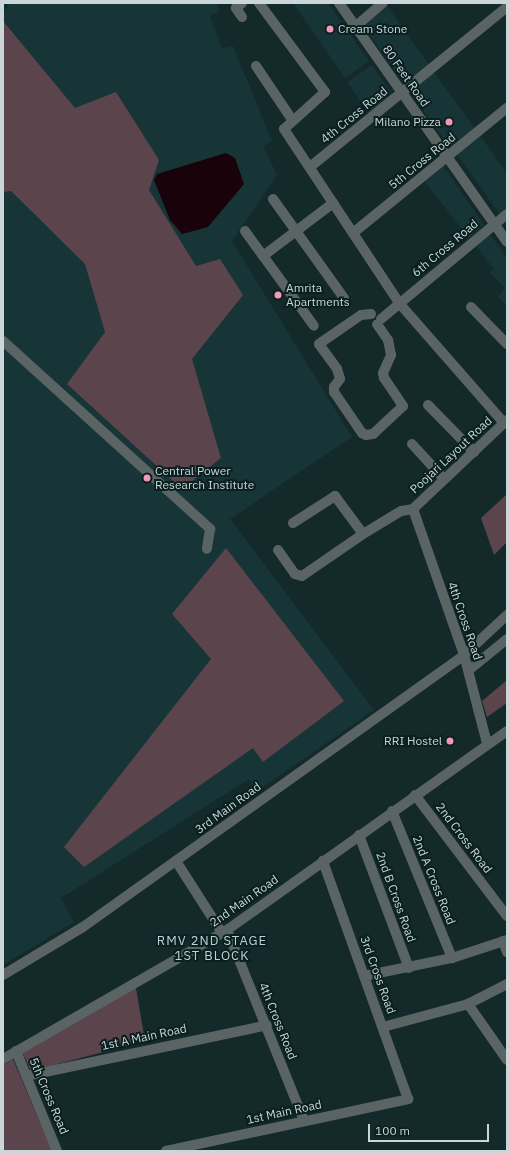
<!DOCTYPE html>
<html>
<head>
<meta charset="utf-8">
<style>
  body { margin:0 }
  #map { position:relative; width:510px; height:1154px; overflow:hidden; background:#14292a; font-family:"IBM Plex Sans",sans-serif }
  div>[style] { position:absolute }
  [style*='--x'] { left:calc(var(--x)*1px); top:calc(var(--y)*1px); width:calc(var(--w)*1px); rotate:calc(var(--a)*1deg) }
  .built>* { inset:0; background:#173537; transform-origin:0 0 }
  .green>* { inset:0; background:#5b444b }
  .water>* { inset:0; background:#190209 }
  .minor>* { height:10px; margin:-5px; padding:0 5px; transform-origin:5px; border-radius:5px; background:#5b6465 }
  .dots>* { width:11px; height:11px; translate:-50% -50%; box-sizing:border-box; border:2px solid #0a1f20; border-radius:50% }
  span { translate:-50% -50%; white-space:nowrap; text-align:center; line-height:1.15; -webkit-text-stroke:4px #0a1f20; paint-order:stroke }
  .poi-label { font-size:12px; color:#cad6d7 }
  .left { translate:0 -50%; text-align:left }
  .right { translate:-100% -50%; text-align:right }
  .street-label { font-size:12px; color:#cad6d7 }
  .neighbourhood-label { font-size:13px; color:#bad3d5; letter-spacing:1px }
  .frame { position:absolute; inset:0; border:4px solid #cad6d7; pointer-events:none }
  .scale { position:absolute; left:368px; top:1124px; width:121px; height:18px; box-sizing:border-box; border:2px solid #cad6d7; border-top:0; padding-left:5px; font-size:12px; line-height:14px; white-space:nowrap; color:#cad6d7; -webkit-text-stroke:3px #0a1f20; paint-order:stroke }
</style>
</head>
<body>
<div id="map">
  <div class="built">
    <div style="clip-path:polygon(10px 3px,216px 3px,220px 11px,210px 16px,222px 48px,233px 46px,272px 141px,263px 146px,277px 175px,232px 241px,352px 437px,230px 519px,374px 710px,256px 792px,249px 779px,61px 898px,74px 922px,3px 965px,3px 12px)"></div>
    <div style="clip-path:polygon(293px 3px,328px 3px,369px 61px,345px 78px)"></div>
    <div style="left:386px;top:4px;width:75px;height:31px;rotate:55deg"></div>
    <div style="left:372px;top:65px;width:37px;height:30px;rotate:55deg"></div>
    <div style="left:433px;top:71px;width:74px;height:31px;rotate:54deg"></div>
    <div style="clip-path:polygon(479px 134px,507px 173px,507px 211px,501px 216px,456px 153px)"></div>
    <div style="clip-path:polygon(442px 164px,484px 225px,469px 238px,423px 179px)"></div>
    <div style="clip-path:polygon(490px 234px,507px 258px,507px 306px,498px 297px,505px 288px,490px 273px,494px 269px,476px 246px)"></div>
  </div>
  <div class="green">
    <div style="clip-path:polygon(3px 21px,75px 108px,116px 92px,159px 160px,149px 190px,196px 266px,220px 259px,243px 295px,192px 359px,221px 458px,182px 489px,67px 384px,105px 332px,85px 264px,11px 191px,3px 192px)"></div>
    <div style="clip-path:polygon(507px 494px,507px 542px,494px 555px,481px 518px)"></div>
    <div style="clip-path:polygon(226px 548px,344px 701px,263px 762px,253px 748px,84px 867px,64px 847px,211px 659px,172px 614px)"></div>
    <div style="clip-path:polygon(507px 680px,507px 703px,487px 717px,482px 701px)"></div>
    <div style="clip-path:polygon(136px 988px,145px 1041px,31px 1071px,21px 1050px)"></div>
    <div style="clip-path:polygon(13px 1059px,52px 1151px,3px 1151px,3px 1065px)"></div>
  </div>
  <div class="water">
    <div style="clip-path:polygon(226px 153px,235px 158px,244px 184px,208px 227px,182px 234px,170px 220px,154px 180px,157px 174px)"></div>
  </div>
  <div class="minor">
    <div style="--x:259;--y:3;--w:111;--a:53.4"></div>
    <div style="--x:325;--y:92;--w:55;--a:137.9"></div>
    <div style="--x:284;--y:129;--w:209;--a:56.5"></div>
    <div style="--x:399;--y:303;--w:159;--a:48.8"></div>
    <div style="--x:339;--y:3;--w:292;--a:54.9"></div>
    <div style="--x:242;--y:17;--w:11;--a:-124"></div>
    <div style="--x:236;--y:8;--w:8;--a:-40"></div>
    <div style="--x:355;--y:27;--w:37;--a:-41"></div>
    <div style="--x:256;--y:66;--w:66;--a:56.1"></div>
    <div style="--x:310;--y:167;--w:254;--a:-39.1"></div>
    <div style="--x:273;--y:199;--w:122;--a:54.4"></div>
    <div style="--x:245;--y:231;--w:117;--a:54"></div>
    <div style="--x:353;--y:233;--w:198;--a:-39.1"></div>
    <div style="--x:263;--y:256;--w:88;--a:-37.1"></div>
    <div style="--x:471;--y:307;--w:52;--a:45.8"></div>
    <div style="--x:371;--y:314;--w:10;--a:174"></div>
    <div style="--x:361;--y:315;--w:51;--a:145.4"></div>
    <div style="--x:319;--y:344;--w:31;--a:54"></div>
    <div style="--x:337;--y:369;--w:10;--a:73"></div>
    <div style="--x:340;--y:379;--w:10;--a:127"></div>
    <div style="--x:334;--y:387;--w:5;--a:90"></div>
    <div style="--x:334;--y:392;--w:50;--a:55.7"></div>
    <div style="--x:362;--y:433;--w:4;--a:27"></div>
    <div style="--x:366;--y:435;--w:7;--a:-8"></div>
    <div style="--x:373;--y:434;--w:41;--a:-43"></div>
    <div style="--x:403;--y:406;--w:34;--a:-124"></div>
    <div style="--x:384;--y:378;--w:5;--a:-101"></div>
    <div style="--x:383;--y:373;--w:20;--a:-66"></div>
    <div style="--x:391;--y:355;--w:15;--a:-101"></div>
    <div style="--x:388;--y:340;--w:19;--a:-125"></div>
    <div style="--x:381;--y:319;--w:164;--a:-39.8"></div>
    <div style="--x:3;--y:341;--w:280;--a:42.2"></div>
    <div style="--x:210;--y:529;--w:20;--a:99"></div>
    <div style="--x:428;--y:405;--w:66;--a:45.6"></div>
    <div style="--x:412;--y:444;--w:47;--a:47.6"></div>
    <div style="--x:413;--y:509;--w:155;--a:70.7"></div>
    <div style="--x:464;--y:655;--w:91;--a:75.4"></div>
    <div style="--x:413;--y:509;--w:129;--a:-43.4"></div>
    <div style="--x:293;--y:523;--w:50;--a:-32.7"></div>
    <div style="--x:335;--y:496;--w:47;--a:53.6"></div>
    <div style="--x:278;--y:550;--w:29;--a:55"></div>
    <div style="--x:295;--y:574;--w:7;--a:16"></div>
    <div style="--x:302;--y:576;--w:74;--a:-34.5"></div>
    <div style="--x:363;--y:534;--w:44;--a:-31.2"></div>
    <div style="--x:401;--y:511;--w:12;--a:-9"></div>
    <div style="--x:469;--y:670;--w:49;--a:-39.2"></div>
    <div style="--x:415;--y:795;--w:152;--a:52.8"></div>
    <div style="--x:392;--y:811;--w:159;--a:67.8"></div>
    <div style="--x:359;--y:835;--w:142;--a:69.4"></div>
    <div style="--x:176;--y:861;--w:85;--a:57.4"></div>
    <div style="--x:227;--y:930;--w:206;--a:68"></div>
    <div style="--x:503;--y:941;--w:12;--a:70"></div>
    <div style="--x:3;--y:975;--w:93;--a:-31"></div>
    <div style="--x:83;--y:927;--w:468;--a:-35.5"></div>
    <div style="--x:464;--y:655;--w:59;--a:-42.9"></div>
    <div style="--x:364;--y:976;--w:90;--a:-11.6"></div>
    <div style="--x:452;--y:958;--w:58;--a:-18.1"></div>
    <div style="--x:468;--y:1004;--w:68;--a:55.1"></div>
    <div style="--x:383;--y:1027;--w:88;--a:-15.1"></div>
    <div style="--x:468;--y:1004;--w:44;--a:-27.1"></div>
    <div style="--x:16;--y:1051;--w:108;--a:67.7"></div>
    <div style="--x:3;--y:1059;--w:258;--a:-29.9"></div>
    <div style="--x:227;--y:930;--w:344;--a:-35.4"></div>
    <div style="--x:26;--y:1076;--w:246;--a:-11.9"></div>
    <div style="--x:166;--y:1151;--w:248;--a:-12.1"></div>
    <div style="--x:408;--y:1099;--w:253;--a:-109.7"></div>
  </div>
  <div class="dots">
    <div style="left:330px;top:29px;background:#f09ab5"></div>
    <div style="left:449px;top:122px;background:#f09ab5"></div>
    <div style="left:278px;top:295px;background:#f09ab5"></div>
    <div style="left:147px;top:478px;background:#f09ab5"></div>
    <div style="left:450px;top:741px;background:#f09ab5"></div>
  </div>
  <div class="poi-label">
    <span class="left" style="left:338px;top:29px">Cream Stone</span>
    <span class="right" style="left:441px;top:122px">Milano Pizza</span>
    <span class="left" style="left:286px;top:295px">Amrita<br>Apartments</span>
    <span class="left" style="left:155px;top:478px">Central Power<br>Research Institute</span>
    <span class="right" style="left:442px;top:741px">RRI Hostel</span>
  </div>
  <div class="street-label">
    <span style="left:406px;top:76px;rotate:55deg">80 Feet Road</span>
    <span style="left:354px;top:115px;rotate:-39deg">4th Cross Road</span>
    <span style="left:422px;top:161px;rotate:-39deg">5th Cross Road</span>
    <span style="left:445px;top:248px;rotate:-40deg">6th Cross Road</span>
    <span style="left:451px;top:455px;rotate:-43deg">Poojari Layout Road</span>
    <span style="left:465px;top:621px;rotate:71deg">4th Cross Road</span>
    <span style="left:228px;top:808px;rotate:-36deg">3rd Main Road</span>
    <span style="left:464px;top:838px;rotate:53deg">2nd Cross Road</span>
    <span style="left:434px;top:880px;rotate:68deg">2nd A Cross Road</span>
    <span style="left:396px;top:897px;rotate:70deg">2nd B Cross Road</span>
    <span style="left:244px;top:901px;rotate:-35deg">2nd Main Road</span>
    <span style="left:378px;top:975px;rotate:70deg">3rd Cross Road</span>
    <span style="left:278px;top:1021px;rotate:68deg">4th Cross Road</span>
    <span style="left:144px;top:1037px;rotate:-12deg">1st A Main Road</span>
    <span style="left:49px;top:1096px;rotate:67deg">5th Cross Road</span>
    <span style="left:284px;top:1112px;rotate:-12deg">1st Main Road</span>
  </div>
  <div class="neighbourhood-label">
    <span style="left:212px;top:949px">RMV 2ND STAGE<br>1ST BLOCK</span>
  </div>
  <div class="frame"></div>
  <div class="scale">100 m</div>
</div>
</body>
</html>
